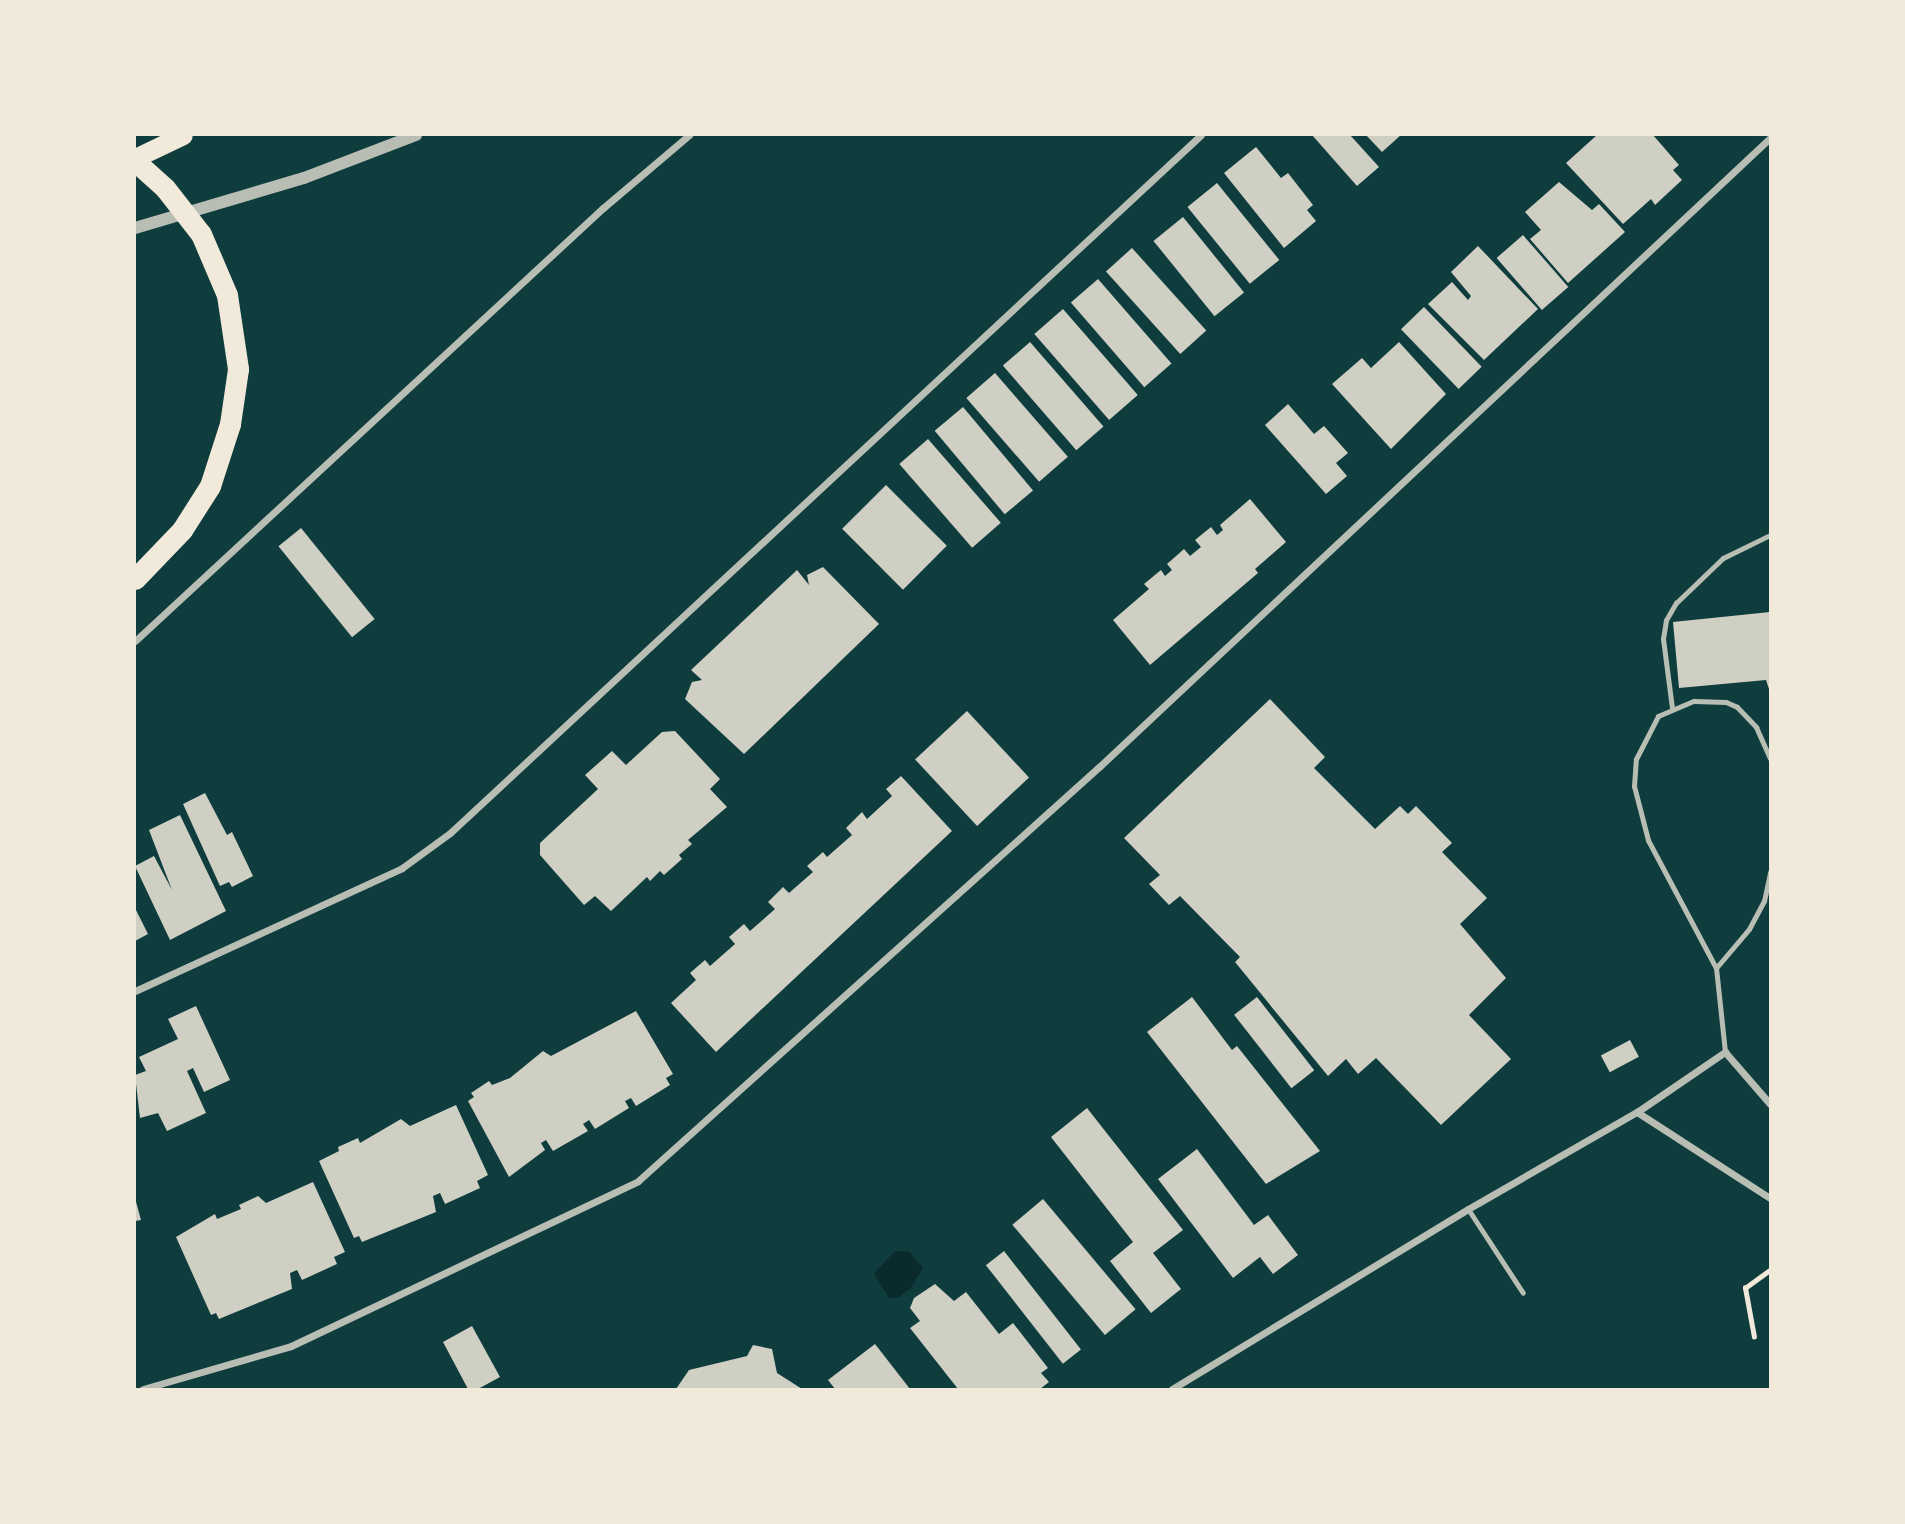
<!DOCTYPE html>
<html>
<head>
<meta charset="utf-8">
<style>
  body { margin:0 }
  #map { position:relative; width:1905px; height:1524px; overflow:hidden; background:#0f3d3e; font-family:"Roboto Serif",serif }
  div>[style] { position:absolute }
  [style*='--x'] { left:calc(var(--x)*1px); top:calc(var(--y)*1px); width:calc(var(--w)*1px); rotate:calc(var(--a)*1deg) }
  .water>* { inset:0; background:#0a2a2b }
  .building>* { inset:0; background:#cfcfc3; transform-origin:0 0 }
  .path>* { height:4.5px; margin:-2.25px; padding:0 2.25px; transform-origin:2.25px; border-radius:2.25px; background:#f1e9da }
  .service>* { height:5px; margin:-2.5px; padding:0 2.5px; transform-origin:2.5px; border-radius:2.5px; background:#b8beb3 }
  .minor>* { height:7px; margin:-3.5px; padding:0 3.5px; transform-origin:3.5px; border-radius:3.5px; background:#b8beb3 }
  .tertiary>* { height:12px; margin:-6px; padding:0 6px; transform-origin:6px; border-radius:6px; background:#b8beb3 }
  .trunk>* { height:19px; margin:-9.5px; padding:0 9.5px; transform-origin:9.5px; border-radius:9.5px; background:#f1e9da }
  .motorway>* { height:21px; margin:-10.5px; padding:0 10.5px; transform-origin:10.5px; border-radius:10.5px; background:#f1e9da }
  span { translate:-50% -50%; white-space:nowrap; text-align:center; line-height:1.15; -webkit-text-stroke:6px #f1e9da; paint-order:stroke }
  .frame { position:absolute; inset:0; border:136px solid #f1e9da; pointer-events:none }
</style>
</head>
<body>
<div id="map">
  <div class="water">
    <div style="clip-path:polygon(895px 1251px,909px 1252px,923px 1268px,911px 1288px,899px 1297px,889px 1298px,874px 1274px)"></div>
  </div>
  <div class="building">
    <div style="clip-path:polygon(1312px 135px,1350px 135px,1379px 167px,1357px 186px)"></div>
    <div style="clip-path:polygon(1366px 135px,1401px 135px,1382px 152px)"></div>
    <div style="clip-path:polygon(1597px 135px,1653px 135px,1679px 165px,1673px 170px,1682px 180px,1655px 205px,1651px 199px,1623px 224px,1566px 163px)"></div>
    <div style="clip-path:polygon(1256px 147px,1281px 178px,1288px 173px,1313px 205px,1307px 210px,1316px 221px,1284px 248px,1224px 173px)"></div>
    <div style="clip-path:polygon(1559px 182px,1592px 210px,1599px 204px,1625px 232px,1568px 283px,1530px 239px,1541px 230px,1525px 212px)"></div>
    <div style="left:1217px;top:183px;width:99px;height:38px;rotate:51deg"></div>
    <div style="left:1183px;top:217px;width:97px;height:38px;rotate:51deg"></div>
    <div style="left:1523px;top:235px;width:69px;height:35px;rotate:49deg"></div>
    <div style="clip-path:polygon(1478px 246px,1538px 309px,1484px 360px,1428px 304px,1452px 282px,1468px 300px,1471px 296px,1451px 272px)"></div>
    <div style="left:1132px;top:248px;width:111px;height:35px;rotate:48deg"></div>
    <div style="left:1098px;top:279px;width:112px;height:36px;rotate:49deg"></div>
    <div style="left:1424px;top:307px;width:83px;height:32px;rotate:46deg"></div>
    <div style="left:1063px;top:309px;width:114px;height:38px;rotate:49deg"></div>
    <div style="left:1030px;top:342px;width:112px;height:36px;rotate:49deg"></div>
    <div style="clip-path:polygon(1399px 342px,1446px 394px,1391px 449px,1332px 384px,1362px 358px,1371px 368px)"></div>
    <div style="left:995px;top:373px;width:111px;height:38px;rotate:49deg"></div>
    <div style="clip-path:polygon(1288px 404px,1314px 434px,1324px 426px,1348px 453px,1336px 463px,1347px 476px,1326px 494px,1265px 425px)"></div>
    <div style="left:963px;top:407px;width:109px;height:37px;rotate:50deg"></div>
    <div style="left:928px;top:439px;width:111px;height:38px;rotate:49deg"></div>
    <div style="left:886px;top:485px;width:86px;height:62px;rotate:45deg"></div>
    <div style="clip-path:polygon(1250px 499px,1286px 542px,1255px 569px,1258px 573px,1150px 665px,1113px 620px,1149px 589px,1144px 584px,1161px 570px,1165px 576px,1172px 570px,1167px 564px,1184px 549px,1190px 556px,1201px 547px,1195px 540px,1211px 527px,1217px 535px,1223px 530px,1220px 525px)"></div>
    <div style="left:301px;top:528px;width:117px;height:29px;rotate:51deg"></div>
    <div style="clip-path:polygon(823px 567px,879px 624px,744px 754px,685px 699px,692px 682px,702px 680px,691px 670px,797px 570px,809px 585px,807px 575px)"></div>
    <div style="clip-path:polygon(1770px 612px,1770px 692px,1766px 680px,1679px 688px,1673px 622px)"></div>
    <div style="clip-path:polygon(1270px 699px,1325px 757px,1314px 768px,1375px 829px,1400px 806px,1408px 814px,1416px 806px,1452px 843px,1442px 852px,1487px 898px,1460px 924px,1506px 978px,1469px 1015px,1511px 1059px,1441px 1125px,1376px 1058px,1358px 1074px,1346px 1059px,1328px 1076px,1235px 962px,1240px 957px,1180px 896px,1169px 905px,1149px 884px,1160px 875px,1124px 838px)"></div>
    <div style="left:967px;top:711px;width:91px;height:71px;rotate:47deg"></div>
    <div style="clip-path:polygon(675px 731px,720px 779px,710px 789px,727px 807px,688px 840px,692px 844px,679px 855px,682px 859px,664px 875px,660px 871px,650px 881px,647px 877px,611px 911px,595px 896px,584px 905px,540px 855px,540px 843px,598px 789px,585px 775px,612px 751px,626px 765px,662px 732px)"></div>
    <div style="clip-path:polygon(901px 776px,952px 831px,716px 1052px,671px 1003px,696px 980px,690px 973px,705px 960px,710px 966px,735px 944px,729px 937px,744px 924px,750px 931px,775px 909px,768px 902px,783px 887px,789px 893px,813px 872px,807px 866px,823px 852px,827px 857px,852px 835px,846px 828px,862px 812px,867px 819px,892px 796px,886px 789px)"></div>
    <div style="clip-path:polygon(205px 793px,227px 835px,232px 832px,253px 876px,232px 887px,229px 882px,220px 886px,183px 804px)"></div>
    <div style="clip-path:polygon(180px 815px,226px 911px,170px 940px,135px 866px,154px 856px,172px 890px,149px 830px)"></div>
    <div style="clip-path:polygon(135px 908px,148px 934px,135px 941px)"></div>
    <div style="clip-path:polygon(1192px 997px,1232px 1050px,1237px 1046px,1320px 1151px,1266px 1184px,1147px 1032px)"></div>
    <div style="left:1257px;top:997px;width:93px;height:29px;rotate:52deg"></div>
    <div style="clip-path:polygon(196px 1006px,230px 1080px,204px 1092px,193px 1068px,187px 1071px,206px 1113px,167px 1131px,158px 1113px,140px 1118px,135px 1075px,146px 1071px,139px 1057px,178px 1039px,168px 1019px)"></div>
    <div style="clip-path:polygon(636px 1011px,673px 1074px,666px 1078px,670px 1085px,636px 1106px,631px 1098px,625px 1101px,629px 1108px,595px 1129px,589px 1120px,583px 1124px,588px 1131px,553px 1151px,546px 1140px,541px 1143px,545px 1150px,509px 1177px,468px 1101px,474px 1097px,471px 1093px,489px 1081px,492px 1085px,510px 1078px,543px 1051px,551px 1056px)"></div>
    <div style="left:1630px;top:1040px;width:19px;height:33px;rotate:62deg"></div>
    <div style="clip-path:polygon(456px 1105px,488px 1175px,477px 1181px,480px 1188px,445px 1204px,440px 1193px,433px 1196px,436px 1212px,362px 1242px,359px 1236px,354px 1238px,319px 1161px,339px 1151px,338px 1147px,358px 1138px,360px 1143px,401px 1119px,410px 1126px)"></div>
    <div style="clip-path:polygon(1087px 1108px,1183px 1230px,1153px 1253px,1181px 1289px,1151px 1313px,1110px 1261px,1133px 1242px,1051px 1137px)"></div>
    <div style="clip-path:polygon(1197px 1149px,1254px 1225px,1268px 1215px,1298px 1255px,1273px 1274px,1260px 1257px,1233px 1278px,1158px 1179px)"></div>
    <div style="clip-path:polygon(313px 1182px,345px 1252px,334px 1257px,337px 1264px,302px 1280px,297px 1270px,290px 1273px,292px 1289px,219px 1319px,216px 1313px,211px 1315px,176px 1237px,215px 1214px,217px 1219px,241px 1209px,239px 1205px,258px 1196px,266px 1203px)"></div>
    <div style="clip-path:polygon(135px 1198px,141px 1220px,135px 1221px)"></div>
    <div style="left:1043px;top:1199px;width:144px;height:40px;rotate:50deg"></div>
    <div style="left:1004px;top:1251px;width:125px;height:23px;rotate:52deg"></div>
    <div style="clip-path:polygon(935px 1284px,954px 1301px,966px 1292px,999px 1334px,1013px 1323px,1048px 1368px,1041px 1373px,1049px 1382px,1040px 1389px,958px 1389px,910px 1328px,920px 1321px,910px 1308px,914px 1298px)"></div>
    <div style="clip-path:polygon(472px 1326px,500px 1377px,478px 1389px,468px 1389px,443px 1342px)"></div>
    <div style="clip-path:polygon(875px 1344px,910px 1389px,835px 1389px,828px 1380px)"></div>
    <div style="clip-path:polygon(753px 1345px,772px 1349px,777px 1373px,802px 1389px,676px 1389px,689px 1370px,747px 1356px)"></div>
  </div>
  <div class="path">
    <div style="--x:1754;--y:1337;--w:50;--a:-100.4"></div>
    <div style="--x:1745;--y:1288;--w:31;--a:-36"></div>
  </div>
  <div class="service">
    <div style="--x:1672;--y:708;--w:70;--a:-97.4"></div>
    <div style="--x:1663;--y:639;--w:19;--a:-81"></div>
    <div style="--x:1666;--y:620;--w:20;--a:-60"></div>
    <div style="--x:1676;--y:603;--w:65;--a:-43.8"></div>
    <div style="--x:1723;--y:558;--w:52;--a:-26.1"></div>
    <div style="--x:1716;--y:968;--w:51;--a:-49.8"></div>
    <div style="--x:1749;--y:929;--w:32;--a:-62"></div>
    <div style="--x:1764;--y:901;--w:30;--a:-78"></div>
    <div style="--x:1725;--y:1052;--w:84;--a:-96.1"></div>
    <div style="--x:1716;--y:968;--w:145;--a:-118"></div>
    <div style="--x:1648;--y:840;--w:56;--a:-104.5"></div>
    <div style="--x:1634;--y:786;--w:27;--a:-86"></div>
    <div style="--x:1636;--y:759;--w:48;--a:-62.9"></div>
    <div style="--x:1658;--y:716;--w:39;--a:-23"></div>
    <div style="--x:1694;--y:701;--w:32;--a:2"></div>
    <div style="--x:1726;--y:702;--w:12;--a:24"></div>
    <div style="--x:1737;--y:707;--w:28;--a:46"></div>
    <div style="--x:1756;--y:727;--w:34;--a:66"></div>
    <div style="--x:1468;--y:1209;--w:100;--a:56.8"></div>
  </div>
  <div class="minor">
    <div style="--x:135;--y:641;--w:638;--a:-42.78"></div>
    <div style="--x:603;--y:208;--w:113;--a:-40.3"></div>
    <div style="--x:135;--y:991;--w:294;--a:-24.7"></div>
    <div style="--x:402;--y:868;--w:59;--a:-36.1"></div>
    <div style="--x:450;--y:833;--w:1025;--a:-42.91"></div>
    <div style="--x:1637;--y:1112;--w:158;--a:32.9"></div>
    <div style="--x:143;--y:1389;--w:154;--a:-16.2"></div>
    <div style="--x:291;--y:1346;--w:384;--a:-25.4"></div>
    <div style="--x:638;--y:1181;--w:620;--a:-41.93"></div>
    <div style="--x:1099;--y:767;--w:920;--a:-43.15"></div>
    <div style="--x:1172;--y:1389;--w:346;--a:-31.3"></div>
    <div style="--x:1468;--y:1209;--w:195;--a:-29.9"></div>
    <div style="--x:1637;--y:1112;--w:107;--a:-34.3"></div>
    <div style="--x:1725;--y:1052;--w:69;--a:49.1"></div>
  </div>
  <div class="tertiary">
    <div style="--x:135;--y:228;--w:176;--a:-16.5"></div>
    <div style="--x:304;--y:178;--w:120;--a:-21"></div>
  </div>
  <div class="trunk">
    <div style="--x:135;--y:158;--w:53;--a:-25.6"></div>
  </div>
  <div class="motorway">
    <div style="--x:135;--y:161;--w:40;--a:42"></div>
    <div style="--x:165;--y:188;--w:58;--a:52"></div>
    <div style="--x:201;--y:234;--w:66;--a:66.9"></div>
    <div style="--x:227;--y:295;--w:75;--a:81.5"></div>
    <div style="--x:238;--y:369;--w:56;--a:98.3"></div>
    <div style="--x:230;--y:424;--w:65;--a:107.9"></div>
    <div style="--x:210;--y:486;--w:52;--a:122.5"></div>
    <div style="--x:182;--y:530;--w:68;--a:133.8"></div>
  </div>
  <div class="frame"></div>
</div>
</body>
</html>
